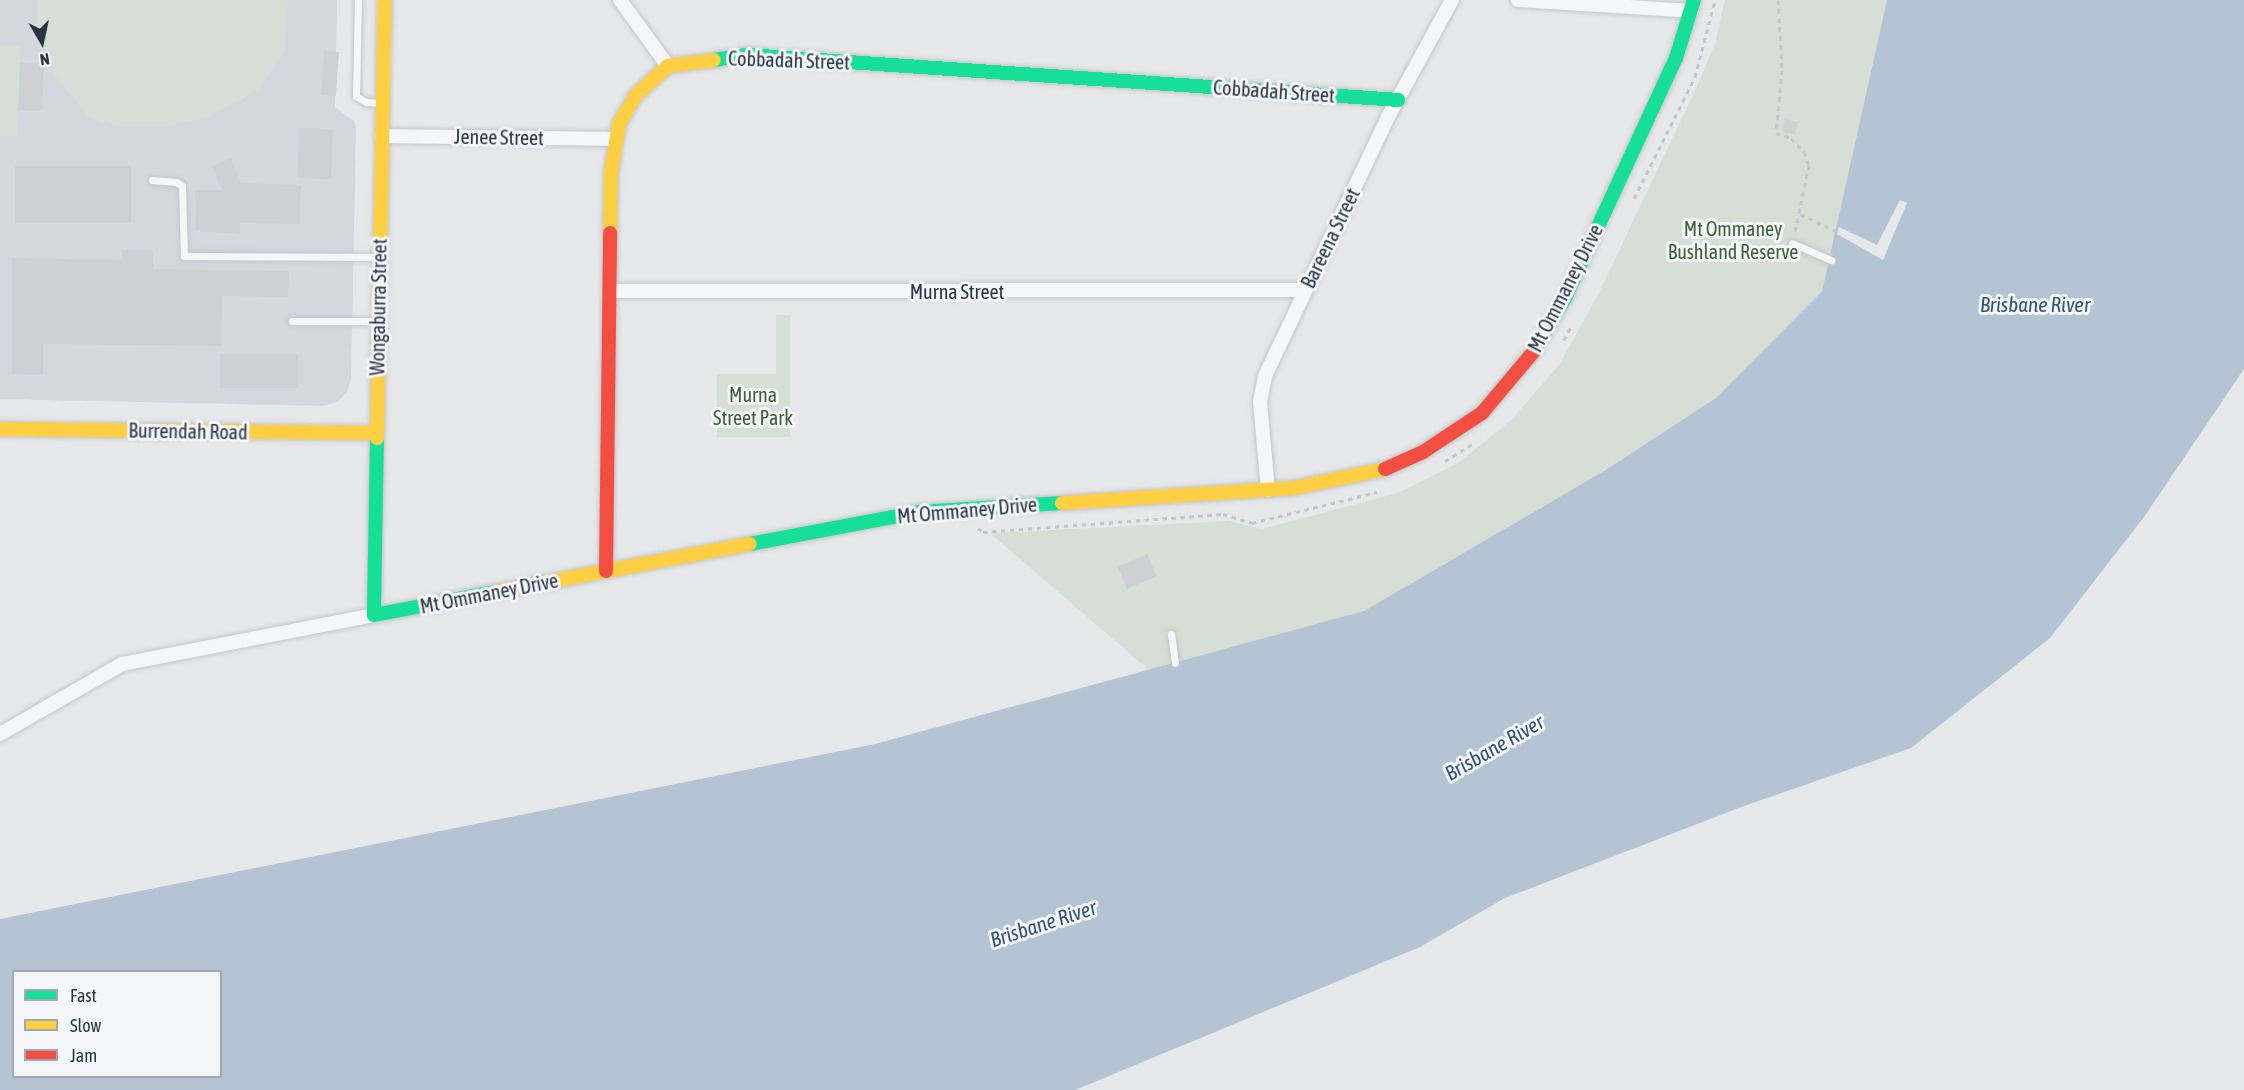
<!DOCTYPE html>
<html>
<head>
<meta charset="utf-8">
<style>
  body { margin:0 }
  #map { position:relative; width:2244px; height:1090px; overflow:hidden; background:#e6e8ea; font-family:"Asap Condensed",sans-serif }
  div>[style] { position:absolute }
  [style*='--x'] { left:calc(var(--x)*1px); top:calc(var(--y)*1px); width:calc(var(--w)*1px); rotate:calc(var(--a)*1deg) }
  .built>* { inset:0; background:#d4d7dd }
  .green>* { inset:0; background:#d6ded6 }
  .water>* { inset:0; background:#b4c4d5 }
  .pier>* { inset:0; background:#e6e8ea }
  .building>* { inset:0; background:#ced0d3; transform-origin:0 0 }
  .path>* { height:3px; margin-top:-1.5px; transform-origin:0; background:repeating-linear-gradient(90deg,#c5c6ca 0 4.5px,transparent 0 9px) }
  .roads { filter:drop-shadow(0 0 2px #c4c6c8) drop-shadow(0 0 2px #c4c6c8) }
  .lane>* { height:7px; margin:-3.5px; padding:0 3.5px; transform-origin:3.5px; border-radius:3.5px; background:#f5f6f7 }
  .street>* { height:14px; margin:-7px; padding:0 7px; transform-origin:7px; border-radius:7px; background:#f5f6f7 }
  .fast>* { height:14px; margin:-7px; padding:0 7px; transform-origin:7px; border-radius:7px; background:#16e098 }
  .slow>* { height:14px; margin:-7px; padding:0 7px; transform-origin:7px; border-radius:7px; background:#ffcf43 }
  .jam>* { height:14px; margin:-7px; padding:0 7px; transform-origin:7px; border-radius:7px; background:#f24e42 }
  span { translate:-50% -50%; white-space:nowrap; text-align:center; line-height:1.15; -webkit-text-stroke:6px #f4f6f9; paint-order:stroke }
  .street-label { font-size:20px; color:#2b3445 }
  .park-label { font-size:20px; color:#3f6138 }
  .water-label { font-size:21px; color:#34527a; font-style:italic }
  .legend { position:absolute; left:12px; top:970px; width:210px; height:108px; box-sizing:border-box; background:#f4f6f9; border:2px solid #a4a8b1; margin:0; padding:8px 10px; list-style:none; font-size:18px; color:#2b3445 }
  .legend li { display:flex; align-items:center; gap:12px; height:30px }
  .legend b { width:30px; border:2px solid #a4a8b1 }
  .north { position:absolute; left:12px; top:12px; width:60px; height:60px; -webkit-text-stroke:4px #f4f6f9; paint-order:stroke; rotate:171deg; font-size:16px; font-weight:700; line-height:24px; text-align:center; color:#2b3445 }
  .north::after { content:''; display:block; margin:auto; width:21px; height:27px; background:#2b3445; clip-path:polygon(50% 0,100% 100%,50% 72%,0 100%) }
</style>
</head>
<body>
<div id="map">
  <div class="built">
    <div style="clip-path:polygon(0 0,337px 0,335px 107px,354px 121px,356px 129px,351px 379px,347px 392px,337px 402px,324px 406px,0 399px)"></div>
  </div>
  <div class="green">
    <div style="clip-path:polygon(37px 0,287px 0,285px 52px,259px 89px,212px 116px,169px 126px,120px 126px,89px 118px,53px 73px,37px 32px)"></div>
    <div style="clip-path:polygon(1725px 0,1887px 0,1822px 291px,1716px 398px,1604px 471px,1364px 611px,1150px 671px,990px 533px,1230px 521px,1261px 529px,1398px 493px,1460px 462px,1512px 419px,1559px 365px,1599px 293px,1697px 86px,1715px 44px)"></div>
    <div style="clip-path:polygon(0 45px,21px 46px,17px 136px,0 136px)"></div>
    <div style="clip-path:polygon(776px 315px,790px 315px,790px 437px,717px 437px,717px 374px,776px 374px)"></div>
  </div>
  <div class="water">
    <div style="clip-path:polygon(evenodd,1887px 0,2244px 0,2244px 369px,2144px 517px,2050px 638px,1911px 748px,1744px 806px,1505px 898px,1420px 947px,1075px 1090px,0 1090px,0 919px,875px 744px,1364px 611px,1604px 471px,1716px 398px,1822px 291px,1887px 0,14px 972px,220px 972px,220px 1076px,14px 1076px,14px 972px)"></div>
  </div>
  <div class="pier">
    <div style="clip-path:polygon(1900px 200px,1907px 203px,1883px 260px,1837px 234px,1839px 227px,1877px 245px)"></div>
  </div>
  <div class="building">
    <div style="left:324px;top:51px;width:15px;height:44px;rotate:4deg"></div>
    <div style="left:20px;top:63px;width:24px;height:47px;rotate:2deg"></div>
    <div style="left:1785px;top:119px;width:13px;height:13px;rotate:13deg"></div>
    <div style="left:299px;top:128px;width:34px;height:50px;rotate:2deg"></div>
    <div style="clip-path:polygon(231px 158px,241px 183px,301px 185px,300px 224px,240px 223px,240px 234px,195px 231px,196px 190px,222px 190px,212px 166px)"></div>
    <div style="left:15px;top:166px;width:116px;height:57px"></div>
    <div style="clip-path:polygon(122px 250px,153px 250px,153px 269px,289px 271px,288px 297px,222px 296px,221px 346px,43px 344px,43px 375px,12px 374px,12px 258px,122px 260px)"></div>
    <div style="left:298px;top:354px;width:34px;height:78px;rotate:90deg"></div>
    <div style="left:1147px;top:554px;width:24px;height:32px;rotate:66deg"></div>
  </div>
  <div class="path">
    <div style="--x:1778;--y:0;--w:70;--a:86.7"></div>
    <div style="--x:1782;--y:70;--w:63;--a:95.4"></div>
    <div style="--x:1776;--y:133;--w:16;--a:18"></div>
    <div style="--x:1791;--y:138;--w:19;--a:47"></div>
    <div style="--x:1804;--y:152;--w:14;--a:69"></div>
    <div style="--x:1809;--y:165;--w:68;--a:101.8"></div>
    <div style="--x:1634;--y:198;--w:136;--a:-63.2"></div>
    <div style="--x:1695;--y:77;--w:80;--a:-75.4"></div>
    <div style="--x:1800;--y:214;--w:42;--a:25.3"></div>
    <div style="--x:1564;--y:340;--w:17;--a:-62"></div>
    <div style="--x:1445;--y:461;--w:36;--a:-32"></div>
    <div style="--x:978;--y:528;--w:6;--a:39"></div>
    <div style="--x:983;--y:532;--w:241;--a:-4.3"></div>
    <div style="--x:1223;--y:514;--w:30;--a:17"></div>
    <div style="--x:1252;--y:523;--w:129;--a:-13.9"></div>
  </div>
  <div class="roads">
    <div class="lane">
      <div style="--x:358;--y:0;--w:96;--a:91.2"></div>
      <div style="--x:356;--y:96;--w:12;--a:31"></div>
      <div style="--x:366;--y:102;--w:15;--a:4"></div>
      <div style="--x:152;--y:180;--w:24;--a:5"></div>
      <div style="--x:176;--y:182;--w:7;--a:34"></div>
      <div style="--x:182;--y:186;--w:70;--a:88.4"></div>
      <div style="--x:184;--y:256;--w:196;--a:0.3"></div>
      <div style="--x:1792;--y:243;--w:43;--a:23.6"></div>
      <div style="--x:292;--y:321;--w:86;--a:0"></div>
      <div style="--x:1171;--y:634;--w:29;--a:82"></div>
    </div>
    <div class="street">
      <div style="--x:620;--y:0;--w:82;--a:54"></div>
      <div style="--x:1518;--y:0;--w:174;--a:3.6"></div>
      <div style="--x:382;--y:136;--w:234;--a:0.7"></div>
      <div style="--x:611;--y:291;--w:693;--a:-0.08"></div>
      <div style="--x:1268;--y:490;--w:88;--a:-95.2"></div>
      <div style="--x:1260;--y:402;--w:26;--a:-79"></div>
      <div style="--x:1265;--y:376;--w:287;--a:-64.6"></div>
      <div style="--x:1388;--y:117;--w:133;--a:-61.3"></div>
      <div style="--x:0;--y:734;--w:141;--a:-29.8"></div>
      <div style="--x:122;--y:664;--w:257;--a:-11"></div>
    </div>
    <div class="fast">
      <div style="--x:714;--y:60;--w:33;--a:-9"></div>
      <div style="--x:747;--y:55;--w:653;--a:3.95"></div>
      <div style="--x:1534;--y:351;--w:61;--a:-59.7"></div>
      <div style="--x:1565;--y:298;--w:264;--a:-65.2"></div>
      <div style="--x:1676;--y:58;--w:61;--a:-72.8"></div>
      <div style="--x:377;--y:438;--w:177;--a:91"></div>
      <div style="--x:374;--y:615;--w:123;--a:-10.8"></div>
      <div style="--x:750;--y:544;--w:173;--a:-10.7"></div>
      <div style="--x:920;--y:512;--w:142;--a:-3.6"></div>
    </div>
    <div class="slow">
      <div style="--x:610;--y:233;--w:61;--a:-89.1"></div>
      <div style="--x:611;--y:172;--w:49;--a:-80.5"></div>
      <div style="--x:619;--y:124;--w:32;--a:-60"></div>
      <div style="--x:635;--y:96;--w:45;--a:-42.3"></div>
      <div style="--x:668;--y:66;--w:46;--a:-7.4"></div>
      <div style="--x:0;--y:429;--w:375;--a:0.6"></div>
      <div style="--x:377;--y:438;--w:438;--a:-89"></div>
      <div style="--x:1062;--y:503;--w:232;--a:-3.7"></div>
      <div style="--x:1294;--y:488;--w:93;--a:-11.8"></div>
      <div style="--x:495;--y:592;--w:259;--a:-10.7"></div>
    </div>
    <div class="jam">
      <div style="--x:1385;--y:469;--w:42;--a:-24.1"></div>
      <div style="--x:1423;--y:452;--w:71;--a:-33.5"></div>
      <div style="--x:1482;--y:413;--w:81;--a:-50"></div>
      <div style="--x:606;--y:571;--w:338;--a:-89.3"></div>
    </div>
  </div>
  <div class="street-label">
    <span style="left:789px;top:60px;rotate:2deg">Cobbadah Street</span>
    <span style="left:1274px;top:91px;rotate:4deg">Cobbadah Street</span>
    <span style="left:499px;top:137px;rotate:1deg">Jenee Street</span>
    <span style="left:1330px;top:238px;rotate:-64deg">Bareena Street</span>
    <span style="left:1565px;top:288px;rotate:-63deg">Mt Ommaney Drive</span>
    <span style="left:957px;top:291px">Murna Street</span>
    <span style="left:378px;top:307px;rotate:-89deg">Wongaburra Street</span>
    <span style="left:188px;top:431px;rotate:1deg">Burrendah Road</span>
    <span style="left:967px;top:510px;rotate:-5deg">Mt Ommaney Drive</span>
    <span style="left:489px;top:593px;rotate:-11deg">Mt Ommaney Drive</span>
  </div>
  <div class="park-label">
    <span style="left:1733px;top:240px">Mt Ommaney<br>Bushland Reserve</span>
    <span style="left:753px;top:406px">Murna<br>Street Park</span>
  </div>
  <div class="water-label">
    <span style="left:2035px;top:304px">Brisbane River</span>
    <span style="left:1494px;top:747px;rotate:-30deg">Brisbane River</span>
    <span style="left:1043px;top:923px;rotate:-18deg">Brisbane River</span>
  </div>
  <ul class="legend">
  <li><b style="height:8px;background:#16e098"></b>Fast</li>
  <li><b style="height:8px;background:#ffcf43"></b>Slow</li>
  <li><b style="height:8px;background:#f24e42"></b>Jam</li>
  </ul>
  <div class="north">N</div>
</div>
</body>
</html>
